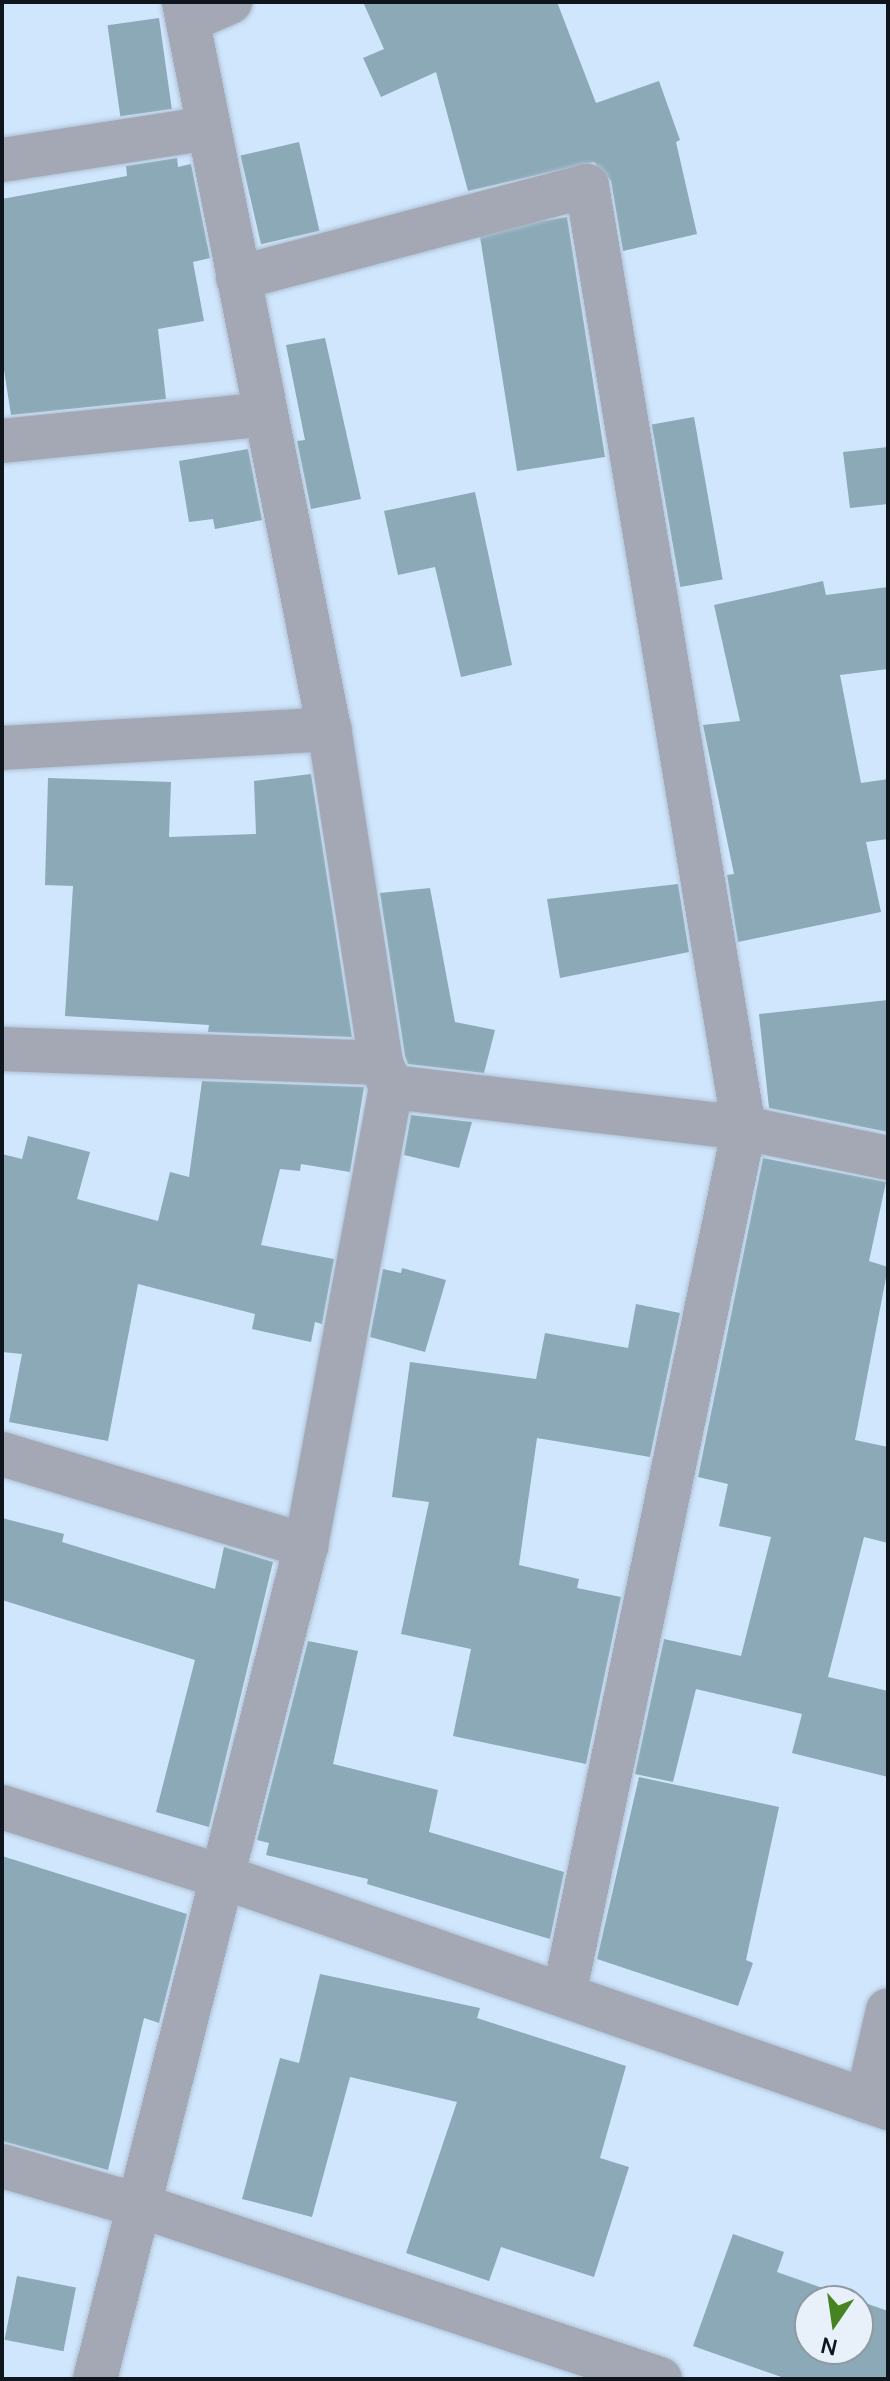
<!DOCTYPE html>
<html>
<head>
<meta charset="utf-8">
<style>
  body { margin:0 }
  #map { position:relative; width:890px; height:2381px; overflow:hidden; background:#d0e6fc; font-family:Manrope,sans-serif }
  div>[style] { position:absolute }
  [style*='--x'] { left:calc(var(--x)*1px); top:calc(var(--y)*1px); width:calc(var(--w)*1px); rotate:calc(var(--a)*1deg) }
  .building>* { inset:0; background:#8ba9b6; transform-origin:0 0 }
  .roads { filter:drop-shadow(0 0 2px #adc0d4) drop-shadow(0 0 2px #adc0d4) }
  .street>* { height:44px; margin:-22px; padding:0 22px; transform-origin:22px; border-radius:22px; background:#a4a8b4 }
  span { translate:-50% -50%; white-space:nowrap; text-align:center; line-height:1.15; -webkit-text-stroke:6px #e8f1fa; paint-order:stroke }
  .frame { position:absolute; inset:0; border:4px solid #0e151d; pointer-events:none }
  .north { position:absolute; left:794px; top:2285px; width:80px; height:80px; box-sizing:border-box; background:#e8f1fa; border:2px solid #9199a2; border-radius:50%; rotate:193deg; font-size:22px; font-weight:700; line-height:32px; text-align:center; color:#0e151d }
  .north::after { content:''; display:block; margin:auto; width:28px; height:36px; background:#478320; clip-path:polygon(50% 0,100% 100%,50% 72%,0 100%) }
</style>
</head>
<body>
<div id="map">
  <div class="building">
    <div style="clip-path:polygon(363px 2px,557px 2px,596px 103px,659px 81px,680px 140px,676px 142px,697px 234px,623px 251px,611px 181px,594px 162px,468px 191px,436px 72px,381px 97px,363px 58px,384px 49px)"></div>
    <div style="left:159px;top:18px;width:92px;height:52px;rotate:82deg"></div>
    <div style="left:299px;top:142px;width:91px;height:60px;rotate:77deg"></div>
    <div style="clip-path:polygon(177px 158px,178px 167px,191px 164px,210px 258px,193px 262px,204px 321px,158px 329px,166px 399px,11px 415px,2px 357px,2px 199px,127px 176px,126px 166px)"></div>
    <div style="left:567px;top:217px;width:243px;height:89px;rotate:81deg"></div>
    <div style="clip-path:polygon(325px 338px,361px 499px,311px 509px,297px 441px,305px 440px,286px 345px)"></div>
    <div style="left:694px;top:417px;width:165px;height:43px;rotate:80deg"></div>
    <div style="clip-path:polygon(888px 447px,888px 504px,850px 508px,843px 452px)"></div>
    <div style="clip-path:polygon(248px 449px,262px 520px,215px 529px,213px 519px,189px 522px,179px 461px)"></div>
    <div style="clip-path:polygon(475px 492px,512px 665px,461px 677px,435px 567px,398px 575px,384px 511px)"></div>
    <div style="clip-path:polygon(823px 581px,826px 595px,888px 587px,888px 669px,840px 675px,861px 783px,888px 779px,888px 839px,866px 842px,881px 912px,738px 942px,727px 875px,734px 874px,703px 725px,740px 721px,714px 605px)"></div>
    <div style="clip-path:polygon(311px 774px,352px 1037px,208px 1032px,209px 1025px,65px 1016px,73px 886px,45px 885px,48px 778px,171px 782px,169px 837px,256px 834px,254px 781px)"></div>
    <div style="clip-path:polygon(678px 884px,689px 952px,560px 978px,547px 899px)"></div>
    <div style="clip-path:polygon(430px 888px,455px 1022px,495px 1030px,484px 1073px,408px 1064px,405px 1056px,380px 893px)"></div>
    <div style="clip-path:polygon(888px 1000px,888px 1132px,769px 1108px,759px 1014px)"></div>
    <div style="clip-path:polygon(202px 1081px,364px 1087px,350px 1172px,301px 1164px,300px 1171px,280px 1169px,261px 1245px,334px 1259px,322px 1324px,315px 1322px,311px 1342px,252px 1329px,255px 1314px,138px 1284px,108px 1441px,9px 1422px,22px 1354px,2px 1352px,2px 1154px,22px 1159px,28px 1136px,90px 1152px,77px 1199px,158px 1221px,170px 1172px,189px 1177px)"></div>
    <div style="clip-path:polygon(411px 1115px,472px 1122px,459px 1168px,404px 1155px)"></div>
    <div style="clip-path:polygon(763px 1158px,886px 1182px,869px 1261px,888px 1267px,855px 1440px,888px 1447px,888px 1543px,864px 1537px,828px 1677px,888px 1691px,888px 1777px,792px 1753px,802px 1714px,696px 1689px,673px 1782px,635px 1774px,664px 1639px,741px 1656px,771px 1537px,719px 1526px,728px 1484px,698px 1477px)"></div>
    <div style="clip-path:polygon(402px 1268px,446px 1280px,425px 1352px,370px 1337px,383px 1269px,401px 1273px)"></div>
    <div style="clip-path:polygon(636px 1304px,680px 1313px,650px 1457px,537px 1438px,519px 1565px,579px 1579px,577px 1588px,621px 1597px,586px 1764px,453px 1736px,471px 1649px,401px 1634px,429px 1502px,392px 1497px,410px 1362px,536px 1379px,545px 1333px,628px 1348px)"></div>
    <div style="clip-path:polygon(2px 1518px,64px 1534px,62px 1542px,215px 1589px,224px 1547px,273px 1562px,209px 1827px,156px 1812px,195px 1660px,2px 1600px)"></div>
    <div style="clip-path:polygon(308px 1641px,358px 1651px,333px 1764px,438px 1790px,429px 1832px,564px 1872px,550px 1939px,367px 1884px,368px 1879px,266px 1855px,269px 1843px,257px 1840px)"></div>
    <div style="clip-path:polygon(639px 1777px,779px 1807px,746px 1960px,753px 1963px,738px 2006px,597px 1959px)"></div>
    <div style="clip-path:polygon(2px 1856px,187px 1914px,159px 2023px,144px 2018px,108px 2170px,2px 2141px)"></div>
    <div style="clip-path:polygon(320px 1974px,480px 2008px,477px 2018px,626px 2066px,600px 2158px,629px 2167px,594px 2277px,501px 2247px,489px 2281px,406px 2253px,457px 2102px,350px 2077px,312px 2217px,242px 2199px,280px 2058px,299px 2063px)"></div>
    <div style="clip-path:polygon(evenodd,733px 2234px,784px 2252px,777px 2272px,888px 2311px,888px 2379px,787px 2379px,693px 2346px,733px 2234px,810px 2301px,858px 2301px,858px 2349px,810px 2349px,810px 2301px)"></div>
    <div style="left:17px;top:2276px;width:60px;height:65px;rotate:11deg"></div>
  </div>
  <div class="roads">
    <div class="street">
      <div style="--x:189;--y:20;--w:45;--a:-23.7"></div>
      <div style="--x:2;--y:160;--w:209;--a:-8.8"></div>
      <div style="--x:238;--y:278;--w:361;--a:-14.8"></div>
      <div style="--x:587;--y:186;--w:955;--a:80.54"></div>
      <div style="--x:744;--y:1128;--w:885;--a:101.73"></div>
      <div style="--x:2;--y:441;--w:265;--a:-5.8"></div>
      <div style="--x:2;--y:748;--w:328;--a:-3.3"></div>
      <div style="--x:2;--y:1049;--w:379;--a:2.1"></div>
      <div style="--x:391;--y:1087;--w:355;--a:6.6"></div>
      <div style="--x:744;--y:1128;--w:147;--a:11.8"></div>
      <div style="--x:2;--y:1454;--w:318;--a:16.8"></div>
      <div style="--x:2;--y:1807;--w:232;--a:17.6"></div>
      <div style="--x:223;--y:1877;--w:704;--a:19.16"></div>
      <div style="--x:867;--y:2101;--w:93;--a:-77"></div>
      <div style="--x:2;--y:2166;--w:145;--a:16.1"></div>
      <div style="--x:141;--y:2206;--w:547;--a:18.43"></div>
      <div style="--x:95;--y:2379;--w:859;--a:-75.79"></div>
      <div style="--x:306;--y:1546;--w:467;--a:-79.5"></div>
      <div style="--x:391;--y:1087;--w:26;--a:-113"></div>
      <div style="--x:381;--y:1063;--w:338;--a:-98.8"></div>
      <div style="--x:329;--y:729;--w:741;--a:-101.28"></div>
    </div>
  </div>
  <div class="frame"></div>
  <div class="north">N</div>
</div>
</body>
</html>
